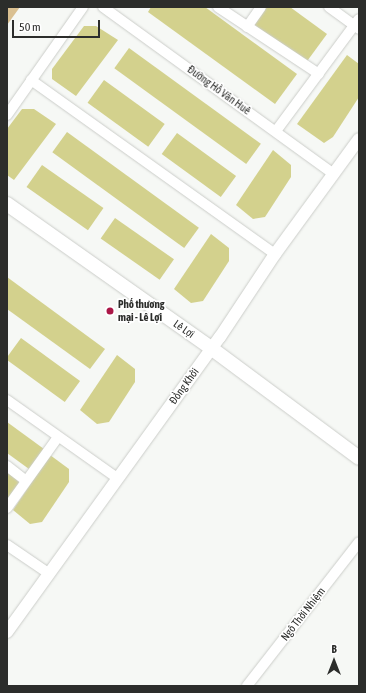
<!DOCTYPE html>
<html>
<head>
<meta charset="utf-8">
<style>
  body { margin:0 }
  #map { position:relative; width:366px; height:693px; overflow:hidden; background:#f6f8f5; font-family:"Asap Condensed",sans-serif }
  div>[style] { position:absolute }
  [style*='--x'] { left:calc(var(--x)*1px); top:calc(var(--y)*1px); width:calc(var(--w)*1px); rotate:calc(var(--a)*1deg) }
  .green>* { inset:0; background:#dac091 }
  .building>* { inset:0; background:#d3d18d; transform-origin:0 0 }
  .roads { filter:drop-shadow(0 0 1px #cbcdc9) drop-shadow(0 0 1px #cbcdc9) }
  .minor>* { height:10px; margin:-5px; padding:0 5px; transform-origin:5px; border-radius:5px; background:#fff }
  .tertiary>* { height:12px; margin:-6px; padding:0 6px; transform-origin:6px; border-radius:6px; background:#fff }
  .secondary>* { height:14px; margin:-7px; padding:0 7px; transform-origin:7px; border-radius:7px; background:#fff }
  .dots>* { width:11px; height:11px; translate:-50% -50%; box-sizing:border-box; border:2px solid #fff; border-radius:50% }
  span { translate:-50% -50%; white-space:nowrap; text-align:center; line-height:1.15; -webkit-text-stroke:3.5px #fff; paint-order:stroke }
  .street-label { font-size:11px; color:#2c2d2b }
  .poi-label { font-size:11px; color:#2c2d2b; font-weight:700 }
  .left { translate:0 -50%; text-align:left }
  .frame { position:absolute; inset:0; border:8px solid #2c2d2b; pointer-events:none }
  .north { position:absolute; left:314px; top:641px; width:40px; height:40px; -webkit-text-stroke:3px #fff; paint-order:stroke; rotate:0deg; font-size:11px; font-weight:700; line-height:16px; text-align:center; color:#2c2d2b }
  .north::after { content:''; display:block; margin:auto; width:14px; height:18px; background:#2c2d2b; clip-path:polygon(50% 0,100% 100%,50% 72%,0 100%) }
  .scale { position:absolute; left:12px; top:20px; width:88px; height:18px; box-sizing:border-box; border:2px solid #2c2d2b; border-top:0; padding-left:5px; font-size:12px; line-height:14px; white-space:nowrap; color:#2c2d2b; -webkit-text-stroke:3px #fff; paint-order:stroke }
</style>
</head>
<body>
<div id="map">
  <div class="green">
    <div style="clip-path:polygon(7px 7px,20px 7px,7px 25px)"></div>
  </div>
  <div class="building">
    <div style="clip-path:polygon(151px 7px,205px 7px,297px 74px,275px 104px,148px 12px)"></div>
    <div style="clip-path:polygon(257px 7px,290px 7px,327px 34px,305px 64px,247px 22px)"></div>
    <div style="clip-path:polygon(84px 26px,96px 26px,118px 40px,76px 96px,52px 79px,52px 69px)"></div>
    <div style="left:129px;top:48px;width:163px;height:25px;rotate:36deg"></div>
    <div style="clip-path:polygon(347px 55px,359px 64px,359px 97px,333px 137px,324px 143px,297px 124px)"></div>
    <div style="left:104px;top:80px;width:75px;height:28px;rotate:36deg"></div>
    <div style="clip-path:polygon(22px 109px,34px 109px,56px 124px,14px 180px,7px 175px,7px 129px)"></div>
    <div style="left:67px;top:132px;width:163px;height:25px;rotate:36deg"></div>
    <div style="left:177px;top:133px;width:73px;height:26px;rotate:36deg"></div>
    <div style="clip-path:polygon(273px 150px,291px 165px,291px 177px,265px 217px,253px 219px,236px 205px)"></div>
    <div style="left:42px;top:165px;width:75px;height:27px;rotate:35deg"></div>
    <div style="left:115px;top:218px;width:72px;height:25px;rotate:35deg"></div>
    <div style="clip-path:polygon(211px 234px,229px 248px,229px 261px,203px 301px,191px 303px,174px 289px)"></div>
    <div style="clip-path:polygon(7px 277px,105px 349px,90px 369px,7px 309px)"></div>
    <div style="left:21px;top:338px;width:73px;height:26px;rotate:36deg"></div>
    <div style="clip-path:polygon(117px 355px,135px 369px,135px 382px,109px 422px,97px 424px,80px 410px)"></div>
    <div style="clip-path:polygon(7px 422px,44px 449px,29px 469px,7px 453px)"></div>
    <div style="clip-path:polygon(50px 455px,69px 469px,69px 482px,42px 522px,30px 524px,13px 510px)"></div>
    <div style="clip-path:polygon(7px 472px,21px 483px,7px 502px)"></div>
  </div>
  <div class="roads">
    <div class="minor">
      <div style="--x:103;--y:7;--w:285;--a:35.9"></div>
      <div style="--x:218;--y:7;--w:121;--a:33.6"></div>
      <div style="--x:329;--y:7;--w:37;--a:36"></div>
      <div style="--x:247;--y:27;--w:24;--a:-55"></div>
      <div style="--x:31;--y:80;--w:300;--a:35.5"></div>
      <div style="--x:7;--y:115;--w:132;--a:-54.9"></div>
      <div style="--x:276;--y:131;--w:139;--a:-53.5"></div>
      <div style="--x:7;--y:400;--w:135;--a:35.3"></div>
      <div style="--x:7;--y:466;--w:23;--a:38"></div>
      <div style="--x:7;--y:508;--w:87;--a:-54.3"></div>
      <div style="--x:7;--y:545;--w:50;--a:34.3"></div>
      <div style="--x:247;--y:686;--w:182;--a:-52.1"></div>
    </div>
    <div class="tertiary">
      <div style="--x:7;--y:632;--w:364;--a:-54.2"></div>
      <div style="--x:220;--y:337;--w:100;--a:-56.5"></div>
      <div style="--x:275;--y:254;--w:142;--a:-53.9"></div>
    </div>
    <div class="secondary">
      <div style="--x:7;--y:204;--w:250;--a:35.2"></div>
      <div style="--x:211;--y:348;--w:184;--a:36.6"></div>
    </div>
  </div>
  <div class="dots">
    <div style="left:110px;top:311px;background:#ab1747"></div>
  </div>
  <div class="street-label">
    <span style="left:219px;top:90px;rotate:36deg">Đường Hồ Văn Huê</span>
    <span style="left:184px;top:329px;rotate:35deg">Lê Lợi</span>
    <span style="left:184px;top:386px;rotate:-54deg">Đồng Khởi</span>
    <span style="left:303px;top:614px;rotate:-52deg">Ngô Thời Nhiệm</span>
  </div>
  <div class="poi-label">
    <span class="left" style="left:118px;top:311px">Phố thương<br>mại - Lê Lợi</span>
  </div>
  <div class="frame"></div>
  <div class="north">B</div>
  <div class="scale">50 m</div>
</div>
</body>
</html>
